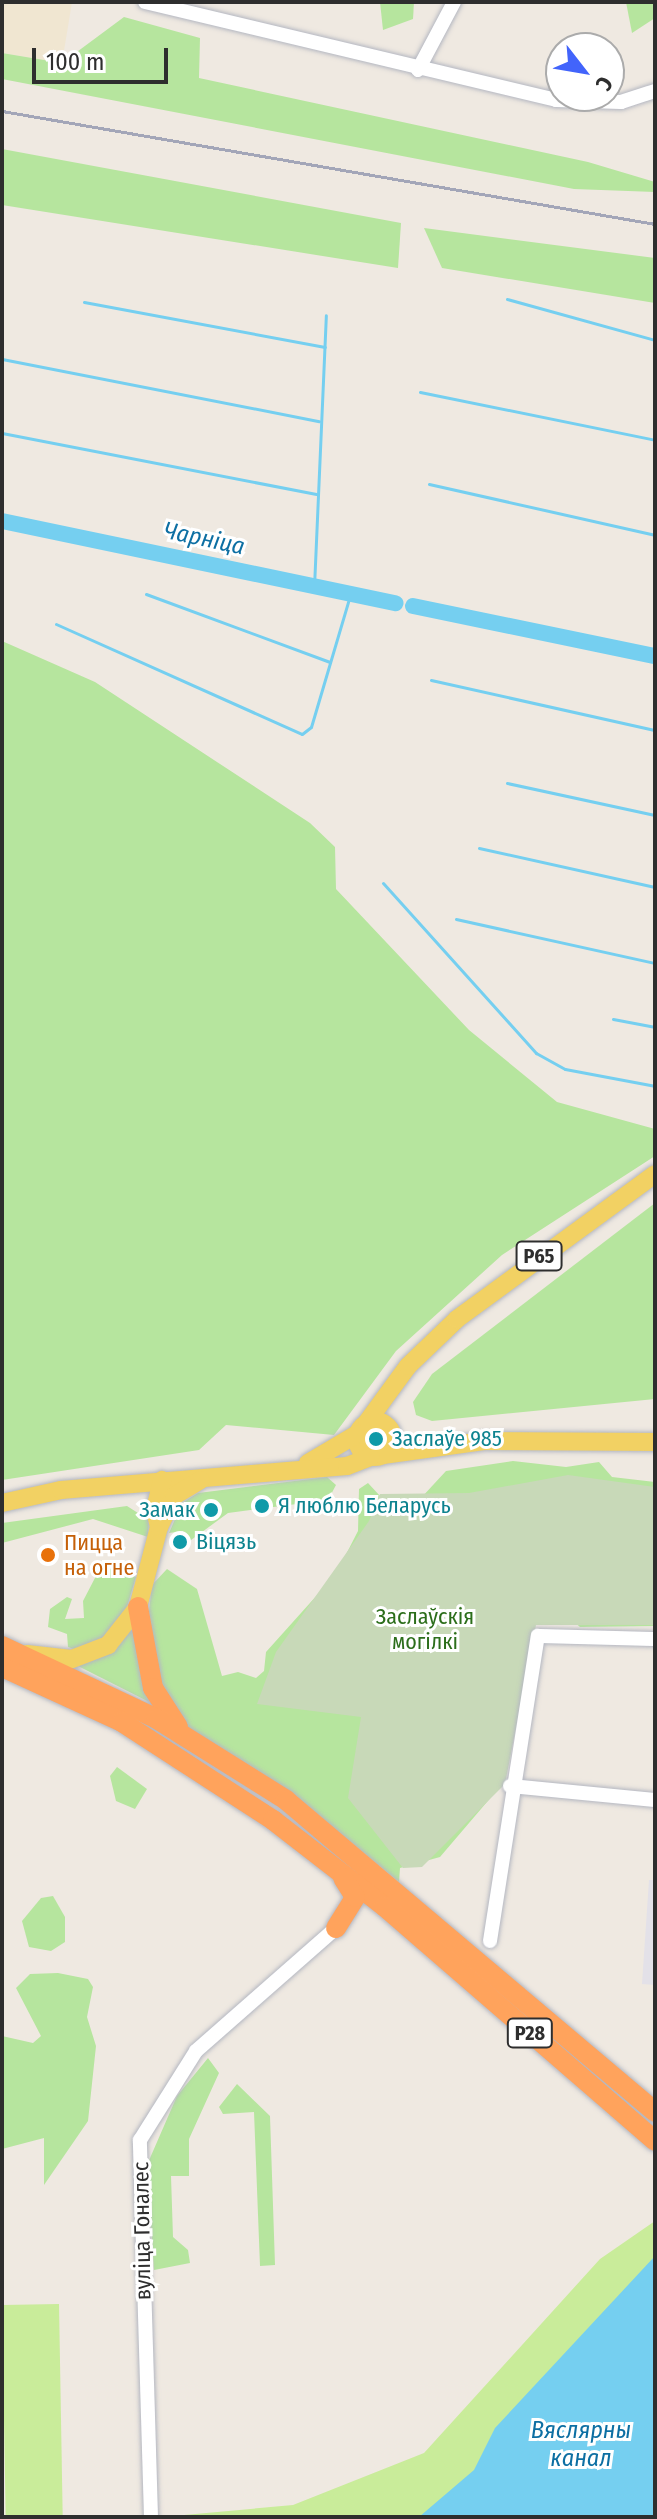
<!DOCTYPE html>
<html>
<head>
<meta charset="utf-8">
<style>
  body { margin:0 }
  #map { position:relative; width:657px; height:2519px; overflow:hidden; background:#efe9e1; font-family:"Fira Sans Condensed",sans-serif }
  div>[style] { position:absolute }
  [style*='--x'] { left:calc(var(--x)*1px); top:calc(var(--y)*1px); width:calc(var(--w)*1px); rotate:calc(var(--a)*1deg) }
  .industrial>* { inset:0; background:#e3e1e8 }
  .education>* { inset:0; background:#f0e6d1 }
  .green>* { inset:0; background:#b6e59e }
  .cemetery>* { inset:0; background:#c8d9b8 }
  .pitch>* { inset:0; background:#c9ec9a; transform-origin:0 0 }
  .water>* { inset:0; background:#75cff0 }
  .stream>* { height:3px; margin:-1.5px; padding:0 1.5px; transform-origin:1.5px; border-radius:1.5px; background:#75cff0 }
  .river>* { height:16px; margin:-8px; padding:0 8px; transform-origin:8px; border-radius:8px; background:#75cff0 }
  .roads { filter:drop-shadow(0 0 2px #b4b7c1) drop-shadow(0 0 2px #b4b7c1) }
  .minor>* { height:14px; margin:-7px; padding:0 7px; transform-origin:7px; border-radius:7px; background:#fff }
  .major>* { height:18px; margin:-9px; padding:0 9px; transform-origin:9px; border-radius:9px; background:#f2d163 }
  .major>.ring { margin:-9px; padding:0; box-sizing:content-box; background:none; border:18px solid #f2d163; border-radius:50% }
  .highway>* { height:20px; margin:-10px; padding:0 10px; transform-origin:10px; border-radius:10px; background:#ffa35c }
  .rail>* { height:3px; margin:-1.5px; padding:0 1.5px; transform-origin:1.5px; border-radius:1.5px; background:#a3a6b8 }
  .dots>* { width:22px; height:22px; translate:-50% -50%; box-sizing:border-box; border:4px solid #fff; border-radius:50% }
  span { translate:-50% -50%; white-space:nowrap; text-align:center; line-height:1.15; -webkit-text-stroke:6px #fff; paint-order:stroke }
  .shield-label span { padding:2px 6px; background:#fff; border:2px solid; border-radius:6px; -webkit-text-stroke-width:0 }
  .shield-label { font-size:20px; color:#2e2e2e; font-weight:700 }
  .culture-label { font-size:22px; color:#0d838f }
  .left { translate:0 -50%; text-align:left }
  .right { translate:-100% -50%; text-align:right }
  .food-label { font-size:22px; color:#c56008 }
  .park-label { font-size:22px; color:#2c6e1b }
  .street-label { font-size:22px; color:#2e2e2e }
  .water-label { font-size:24px; color:#0d6fa3; font-style:italic }
  .frame { position:absolute; inset:0; border:4px solid #2e2e2e; pointer-events:none }
  .north { position:absolute; left:545px; top:32px; width:80px; height:80px; box-sizing:border-box; background:#fff; border:2px solid #ababab; border-radius:50%; rotate:121deg; font-size:22px; font-weight:700; line-height:32px; text-align:center; color:#2e2e2e }
  .north::after { content:''; display:block; margin:auto; width:28px; height:36px; background:#4264fb; clip-path:polygon(50% 0,100% 100%,50% 72%,0 100%) }
  .scale { position:absolute; left:32px; top:48px; width:136px; height:36px; box-sizing:border-box; border:4px solid #2e2e2e; border-top:0; padding-left:10px; font-size:24px; line-height:28px; white-space:nowrap; color:#2e2e2e; -webkit-text-stroke:6px #fff; paint-order:stroke }
</style>
</head>
<body>
<div id="map">
  <div class="industrial">
    <div style="clip-path:polygon(649px 1880px,655px 1880px,655px 1985px,642px 1984px)"></div>
  </div>
  <div class="education">
    <div style="clip-path:polygon(2px 2px,72px 2px,62px 63px,2px 53px)"></div>
  </div>
  <div class="green">
    <div style="clip-path:polygon(380px 2px,414px 2px,413px 19px,383px 30px)"></div>
    <div style="clip-path:polygon(626px 2px,655px 2px,655px 18px,632px 33px)"></div>
    <div style="clip-path:polygon(124px 17px,200px 38px,199px 78px,588px 162px,655px 182px,655px 192px,574px 189px,2px 79px,2px 53px,62px 63px)"></div>
    <div style="clip-path:polygon(2px 149px,401px 223px,398px 268px,2px 205px)"></div>
    <div style="clip-path:polygon(424px 228px,655px 258px,655px 303px,442px 268px)"></div>
    <div style="clip-path:polygon(2px 641px,95px 682px,310px 823px,335px 847px,336px 889px,469px 1030px,557px 1102px,655px 1129px,655px 1156px,502px 1255px,396px 1351px,334px 1435px,226px 1425px,199px 1450px,2px 1480px)"></div>
    <div style="clip-path:polygon(655px 1203px,655px 1399px,432px 1421px,416px 1415px,413px 1402px,432px 1374px)"></div>
    <div style="clip-path:polygon(513px 1461px,566px 1467px,599px 1462px,612px 1477px,655px 1482px,655px 1626px,580px 1627px,572px 1620px,552px 1534px,504px 1782px,440px 1857px,400px 1868px,399px 1882px,330px 1825px,182px 1725px,160px 1696px,149px 1611px,152px 1585px,167px 1569px,197px 1589px,222px 1676px,238px 1672px,256px 1678px,264px 1671px,266px 1652px,336px 1574px,358px 1531px,359px 1489px,368px 1483px,381px 1497px,421px 1498px,446px 1471px)"></div>
    <div style="clip-path:polygon(327px 1477px,336px 1485px,328px 1500px,228px 1513px,187px 1543px,183px 1531px,169px 1533px,182px 1503px,198px 1493px)"></div>
    <div style="clip-path:polygon(127px 1506px,149px 1520px,148px 1537px,93px 1519px,2px 1543px,2px 1523px)"></div>
    <div style="clip-path:polygon(115px 1567px,136px 1577px,124px 1617px,105px 1641px,82px 1652px,68px 1647px,67px 1634px,48px 1627px,50px 1609px,67px 1597px,72px 1599px,65px 1619px,84px 1618px,83px 1601px,96px 1576px)"></div>
    <div style="clip-path:polygon(134px 1619px,137px 1657px,157px 1706px,78px 1666px)"></div>
    <div style="clip-path:polygon(117px 1767px,147px 1789px,135px 1809px,116px 1801px,110px 1776px)"></div>
    <div style="clip-path:polygon(53px 1896px,65px 1917px,65px 1942px,51px 1951px,29px 1947px,22px 1921px,41px 1898px)"></div>
    <div style="clip-path:polygon(58px 1973px,88px 1979px,93px 1987px,87px 2017px,96px 2046px,88px 2121px,44px 2185px,44px 2138px,2px 2149px,2px 2036px,33px 2043px,41px 2036px,16px 1988px,30px 1974px)"></div>
    <div style="clip-path:polygon(208px 2058px,219px 2073px,189px 2139px,189px 2176px,171px 2176px,173px 2237px,188px 2250px,190px 2263px,154px 2270px,147px 2165px,177px 2096px)"></div>
    <div style="clip-path:polygon(237px 2084px,270px 2116px,275px 2265px,260px 2266px,254px 2112px,223px 2114px,219px 2107px)"></div>
  </div>
  <div class="cemetery">
    <div style="clip-path:polygon(568px 1475px,655px 1487px,655px 1625px,536px 1625px,505px 1784px,422px 1867px,403px 1868px,348px 1798px,361px 1717px,257px 1704px,276px 1652px,369px 1521px,380px 1494px,469px 1493px)"></div>
  </div>
  <div class="pitch">
    <div style="clip-path:polygon(655px 2221px,655px 2517px,162px 2517px,293px 2505px,424px 2453px,600px 2259px)"></div>
    <div style="left:59px;top:2304px;width:213px;height:57px;rotate:89deg"></div>
  </div>
  <div class="water">
    <div style="clip-path:polygon(655px 2256px,655px 2517px,419px 2517px,474px 2470px,495px 2428px)"></div>
  </div>
  <div class="stream">
    <div style="--x:507;--y:299;--w:154;--a:15.5"></div>
    <div style="--x:84;--y:302;--w:245;--a:10.6"></div>
    <div style="--x:2;--y:359;--w:323;--a:11.1"></div>
    <div style="--x:420;--y:392;--w:240;--a:11.5"></div>
    <div style="--x:2;--y:433;--w:320;--a:11"></div>
    <div style="--x:429;--y:484;--w:232;--a:12.7"></div>
    <div style="--x:314;--y:587;--w:272;--a:-87.5"></div>
    <div style="--x:146;--y:594;--w:196;--a:20.3"></div>
    <div style="--x:56;--y:624;--w:269;--a:24.1"></div>
    <div style="--x:302;--y:734;--w:11;--a:-38"></div>
    <div style="--x:311;--y:727;--w:138;--a:-73.5"></div>
    <div style="--x:431;--y:680;--w:230;--a:12.6"></div>
    <div style="--x:507;--y:783;--w:151;--a:12.2"></div>
    <div style="--x:479;--y:848;--w:180;--a:12.5"></div>
    <div style="--x:383;--y:883;--w:229;--a:48"></div>
    <div style="--x:536;--y:1053;--w:33;--a:29"></div>
    <div style="--x:565;--y:1069;--w:92;--a:10.7"></div>
    <div style="--x:456;--y:919;--w:204;--a:12.5"></div>
    <div style="--x:613;--y:1019;--w:43;--a:10.8"></div>
  </div>
  <div class="river">
    <div style="--x:2;--y:521;--w:402;--a:11.8"></div>
    <div style="--x:413;--y:606;--w:247;--a:11.7"></div>
  </div>
  <div class="roads">
    <div class="minor">
      <div style="--x:145;--y:2;--w:423;--a:13.4"></div>
      <div style="--x:556;--y:100;--w:65;--a:1.8"></div>
      <div style="--x:621;--y:102;--w:36;--a:-18"></div>
      <div style="--x:581;--y:48;--w:11;--a:-10"></div>
      <div style="--x:418;--y:70;--w:77;--a:-62.1"></div>
      <div style="--x:556;--y:100;--w:41;--a:-83"></div>
      <div style="--x:510;--y:1786;--w:146;--a:5.5"></div>
      <div style="--x:490;--y:1941;--w:309;--a:-81.1"></div>
      <div style="--x:538;--y:1636;--w:117;--a:1.5"></div>
      <div style="--x:151;--y:2517;--w:377;--a:-91.7"></div>
      <div style="--x:140;--y:2140;--w:105;--a:-57.8"></div>
      <div style="--x:196;--y:2051;--w:186;--a:-41.3"></div>
    </div>
    <div class="major">
      <div class="ring" style="left:357px;top:1421px;width:18px;height:18px"></div>
      <div style="--x:367;--y:1422;--w:69;--a:-53.8"></div>
      <div style="--x:408;--y:1366;--w:68;--a:-43.8"></div>
      <div style="--x:457;--y:1319;--w:245;--a:-36.2"></div>
      <div style="--x:383;--y:1455;--w:102;--a:-7.9"></div>
      <div style="--x:484;--y:1441;--w:171;--a:0.3"></div>
      <div style="--x:308;--y:1463;--w:57;--a:-30.6"></div>
      <div style="--x:2;--y:1503;--w:60;--a:-12.4"></div>
      <div style="--x:61;--y:1490;--w:287;--a:-4.8"></div>
      <div style="--x:347;--y:1466;--w:25;--a:-21"></div>
      <div style="--x:159;--y:1527;--w:18;--a:-103"></div>
      <div style="--x:155;--y:1509;--w:30;--a:-76"></div>
      <div style="--x:27;--y:1654;--w:45;--a:6.3"></div>
      <div style="--x:72;--y:1659;--w:39;--a:-21"></div>
      <div style="--x:108;--y:1645;--w:48;--a:-51.7"></div>
      <div style="--x:138;--y:1607;--w:83;--a:-75.3"></div>
      <div style="--x:159;--y:1527;--w:34;--a:-64"></div>
      <div style="--x:174;--y:1496;--w:31;--a:-31"></div>
    </div>
    <div class="highway">
      <div style="--x:138;--y:1607;--w:82;--a:79.5"></div>
      <div style="--x:153;--y:1688;--w:46;--a:57.3"></div>
      <div style="--x:2;--y:1646;--w:171;--a:25.2"></div>
      <div style="--x:157;--y:1719;--w:152;--a:32.1"></div>
      <div style="--x:286;--y:1800;--w:483;--a:40.2"></div>
      <div style="--x:2;--y:1667;--w:132;--a:24.6"></div>
      <div style="--x:122;--y:1722;--w:180;--a:33"></div>
      <div style="--x:273;--y:1820;--w:142;--a:37.8"></div>
      <div style="--x:385;--y:1907;--w:357;--a:40.9"></div>
      <div style="--x:336;--y:1928;--w:36;--a:-58"></div>
      <div style="--x:355;--y:1897;--w:22;--a:-122"></div>
    </div>
  </div>
  <div class="rail">
    <div style="--x:2;--y:111;--w:663;--a:9.82"></div>
  </div>
  <div class="dots">
    <div style="left:376px;top:1439px;background:#0f9aa8"></div>
    <div style="left:262px;top:1506px;background:#0f9aa8"></div>
    <div style="left:211px;top:1510px;background:#0f9aa8"></div>
    <div style="left:180px;top:1542px;background:#0f9aa8"></div>
    <div style="left:48px;top:1555px;background:#e8710a"></div>
  </div>
  <div class="shield-label">
    <span style="left:539px;top:1256px">Р65</span>
    <span style="left:530px;top:2033px">Р28</span>
  </div>
  <div class="culture-label">
    <span class="left" style="left:392px;top:1439px">Заслаўе 985</span>
    <span class="left" style="left:278px;top:1506px">Я люблю Беларусь</span>
    <span class="right" style="left:195px;top:1510px">Замак</span>
    <span class="left" style="left:196px;top:1542px">Віцязь</span>
  </div>
  <div class="food-label">
    <span class="left" style="left:64px;top:1555px">Пицца<br>на огне</span>
  </div>
  <div class="park-label">
    <span style="left:425px;top:1629px">Заслаўскія<br>могілкі</span>
  </div>
  <div class="street-label">
    <span style="left:142px;top:2231px;rotate:-91deg">вуліца Гоналес</span>
  </div>
  <div class="water-label">
    <span style="left:204px;top:539px;rotate:12deg">Чарніца</span>
    <span style="left:581px;top:2445px">Вяслярны<br>канал</span>
  </div>
  <div class="frame"></div>
  <div class="north">С</div>
  <div class="scale">100 m</div>
</div>
</body>
</html>
